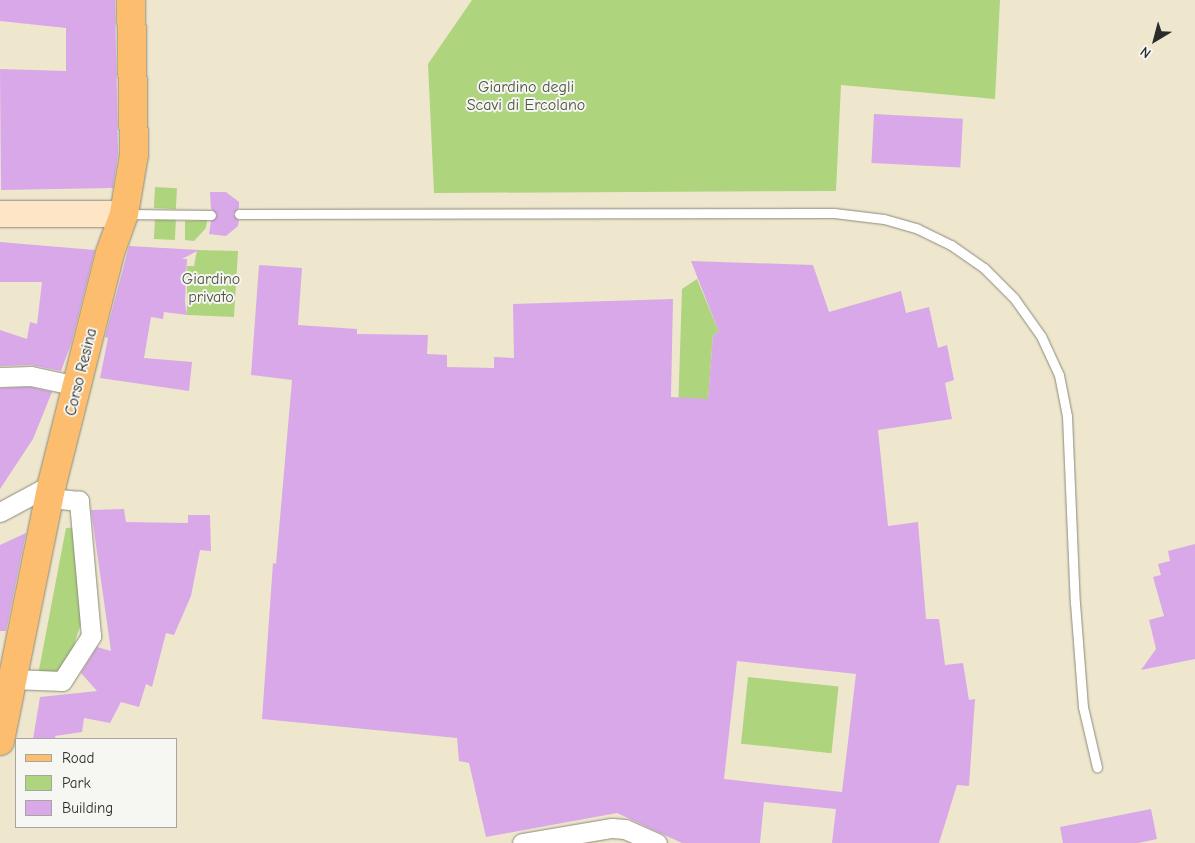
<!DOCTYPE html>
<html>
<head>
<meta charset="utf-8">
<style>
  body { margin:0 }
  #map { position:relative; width:1195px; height:843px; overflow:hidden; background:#eee7ce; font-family:"Comic Neue",sans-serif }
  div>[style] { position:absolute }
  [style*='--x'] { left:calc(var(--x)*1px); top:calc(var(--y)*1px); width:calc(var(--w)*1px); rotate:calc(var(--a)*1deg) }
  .green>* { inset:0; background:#aed47e; transform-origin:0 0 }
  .building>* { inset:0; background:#d8a8e8; transform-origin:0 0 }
  .roads { filter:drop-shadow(0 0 1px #8c897c) drop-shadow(0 0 1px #8c897c) }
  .lane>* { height:9px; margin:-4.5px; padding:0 4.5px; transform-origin:4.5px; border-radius:4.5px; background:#fff }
  .street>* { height:19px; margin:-9.5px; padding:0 9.5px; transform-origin:9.5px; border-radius:9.5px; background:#fff }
  .secondary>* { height:26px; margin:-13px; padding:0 13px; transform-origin:13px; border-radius:13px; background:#fee5c5 }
  .primary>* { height:28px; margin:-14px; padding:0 14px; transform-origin:14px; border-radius:14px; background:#fcbd6f }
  span { translate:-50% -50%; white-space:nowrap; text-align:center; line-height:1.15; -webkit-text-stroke:4px #f6f6f2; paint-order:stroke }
  .park-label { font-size:16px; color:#4c5540 }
  .street-label { font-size:16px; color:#2b2b2b }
  .legend { position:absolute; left:15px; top:738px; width:162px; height:90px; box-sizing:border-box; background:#f6f6f2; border:1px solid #a5a5a2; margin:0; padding:6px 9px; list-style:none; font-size:15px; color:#2b2b2b }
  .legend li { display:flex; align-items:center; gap:10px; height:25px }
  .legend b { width:25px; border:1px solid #a5a5a2 }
  .north { position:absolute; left:1130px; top:15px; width:50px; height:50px; -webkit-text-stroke:4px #f6f6f2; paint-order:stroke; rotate:217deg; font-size:14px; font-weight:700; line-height:20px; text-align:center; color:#2b2b2b }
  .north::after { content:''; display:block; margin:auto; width:18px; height:22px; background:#2b2b2b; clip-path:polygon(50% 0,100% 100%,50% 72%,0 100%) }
</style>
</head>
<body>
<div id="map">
  <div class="green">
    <div style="clip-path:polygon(472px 0,1000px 0,995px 99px,841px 85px,836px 191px,434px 193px,428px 64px)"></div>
    <div style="left:155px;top:187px;width:22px;height:21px;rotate:3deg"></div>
    <div style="left:155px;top:218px;width:21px;height:21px;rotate:3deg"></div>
    <div style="clip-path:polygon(207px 220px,206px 228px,194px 241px,185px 240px,185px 221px)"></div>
    <div style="clip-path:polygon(197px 250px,238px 251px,234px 317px,187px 315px,187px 266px,194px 266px)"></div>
    <div style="clip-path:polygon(697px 279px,719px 332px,713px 335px,708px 399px,678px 413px,682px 289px)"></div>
    <div style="clip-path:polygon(82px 527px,84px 614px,72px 651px,58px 679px,38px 675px,66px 528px)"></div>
    <div style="left:748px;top:677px;width:91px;height:67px;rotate:6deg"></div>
  </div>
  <div class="building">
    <div style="clip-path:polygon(0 0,115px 0,118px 153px,113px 188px,1px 190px,0 69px,66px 71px,66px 28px,0 21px)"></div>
    <div style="left:874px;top:114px;width:89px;height:49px;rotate:3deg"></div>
    <div style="clip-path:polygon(210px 192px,226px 192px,239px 202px,239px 208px,233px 214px,239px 220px,238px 226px,226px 236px,209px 234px,211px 221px,217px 215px,211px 209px)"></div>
    <div style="clip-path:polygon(0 242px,95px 250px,71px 344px,61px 371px,31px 365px,0 366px,0 330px,27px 339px,30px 322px,37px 324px,42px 282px,0 282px)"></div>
    <div style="clip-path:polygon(129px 246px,199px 250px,182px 259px,187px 259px,185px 302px,187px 315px,164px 312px,163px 319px,151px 317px,144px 358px,192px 362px,189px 391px,100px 378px,108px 338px,105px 337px)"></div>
    <div style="clip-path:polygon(evenodd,691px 261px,813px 265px,829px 312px,901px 291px,906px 313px,929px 307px,938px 348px,947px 345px,954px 380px,945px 383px,952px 419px,878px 430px,888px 526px,918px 522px,926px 619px,939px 619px,945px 665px,963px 663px,969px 700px,975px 699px,969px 786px,957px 785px,939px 843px,832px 843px,836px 809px,764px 802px,760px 843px,682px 843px,617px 813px,486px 837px,469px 763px,459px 761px,457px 738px,262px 719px,273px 563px,276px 564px,292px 380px,251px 375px,259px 265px,302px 268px,298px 325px,357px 329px,357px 334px,428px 335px,427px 354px,447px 355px,447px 367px,494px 368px,494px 357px,514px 358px,513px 304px,673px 299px,671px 397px,708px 399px,713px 335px,719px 332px,691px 261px,737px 661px,856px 674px,842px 792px,724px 779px,737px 661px)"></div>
    <div style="clip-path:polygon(30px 387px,52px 392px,33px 439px,0 489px,0 388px)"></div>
    <div style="clip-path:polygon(124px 509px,126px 522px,188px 523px,188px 515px,210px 515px,211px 551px,200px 550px,191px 596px,174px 635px,166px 633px,152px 687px,146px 684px,139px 707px,121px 702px,110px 723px,84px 718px,82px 732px,55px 736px,56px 739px,33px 739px,40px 697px,97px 691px,81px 673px,97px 647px,111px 651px,91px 510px)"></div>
    <div style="clip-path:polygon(26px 533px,6px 631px,0 631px,0 545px)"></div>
    <div style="clip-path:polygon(1195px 544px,1195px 659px,1141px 670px,1156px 649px,1149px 620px,1164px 616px,1153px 577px,1161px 575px,1158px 564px,1170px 561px,1168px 551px)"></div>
    <div style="clip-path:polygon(1151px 809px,1157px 839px,1138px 843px,1063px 843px,1060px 827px)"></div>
  </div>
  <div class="roads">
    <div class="lane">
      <div style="--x:127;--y:214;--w:84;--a:0.7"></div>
      <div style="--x:239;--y:214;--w:595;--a:-0.1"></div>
      <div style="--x:834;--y:213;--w:50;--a:6.8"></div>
      <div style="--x:884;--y:219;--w:35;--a:16"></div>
      <div style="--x:918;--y:229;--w:37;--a:26"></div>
      <div style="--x:951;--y:245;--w:40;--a:34.9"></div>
      <div style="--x:984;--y:268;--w:42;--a:45"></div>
      <div style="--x:1014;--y:298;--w:47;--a:54.6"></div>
      <div style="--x:1041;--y:336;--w:43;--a:65.2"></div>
      <div style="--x:1059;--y:375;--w:42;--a:79"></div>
      <div style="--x:1067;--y:416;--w:187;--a:87.6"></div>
      <div style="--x:1075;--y:603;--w:104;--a:85.6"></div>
      <div style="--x:1083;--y:707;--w:62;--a:76.9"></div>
    </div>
    <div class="street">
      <div style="--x:0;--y:377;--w:31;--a:-2"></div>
      <div style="--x:31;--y:376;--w:47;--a:12.3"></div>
      <div style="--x:0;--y:512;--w:59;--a:-28.3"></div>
      <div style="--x:13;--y:679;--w:49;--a:2.3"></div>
      <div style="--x:62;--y:681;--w:54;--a:-57.2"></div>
      <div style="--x:91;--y:636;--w:136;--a:-95.1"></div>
      <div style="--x:79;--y:501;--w:30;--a:-174"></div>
      <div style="--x:522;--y:843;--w:91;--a:-9.5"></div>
      <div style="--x:612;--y:828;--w:13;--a:4"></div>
      <div style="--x:625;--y:829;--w:35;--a:24"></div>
    </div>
    <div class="secondary">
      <div style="--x:0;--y:214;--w:124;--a:0"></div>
    </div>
    <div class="primary">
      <div style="--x:0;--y:741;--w:262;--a:-78.6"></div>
      <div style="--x:52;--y:484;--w:238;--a:-75.9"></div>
      <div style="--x:110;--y:253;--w:41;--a:-70.3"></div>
      <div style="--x:124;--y:214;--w:61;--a:-80.5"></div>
      <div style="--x:134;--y:154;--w:154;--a:-91.1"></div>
    </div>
  </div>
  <div class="park-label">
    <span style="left:526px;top:96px">Giardino degli<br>Scavi di Ercolano</span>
    <span style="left:211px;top:288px">Giardino<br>privato</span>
  </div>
  <div class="street-label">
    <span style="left:81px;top:372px;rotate:-76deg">Corso Resina</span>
  </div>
  <ul class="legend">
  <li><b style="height:6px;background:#fcbd6f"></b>Road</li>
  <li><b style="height:14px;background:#aed47e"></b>Park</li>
  <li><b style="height:14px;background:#d8a8e8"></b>Building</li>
  </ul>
  <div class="north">N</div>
</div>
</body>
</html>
